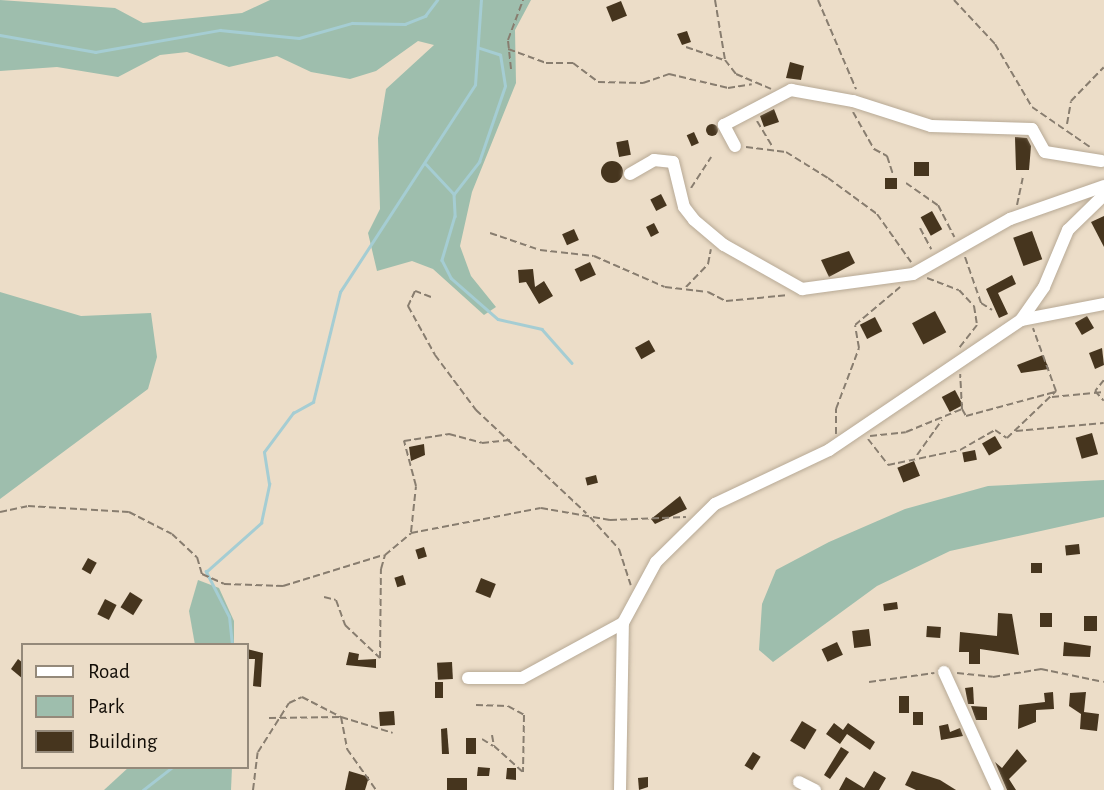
<!DOCTYPE html>
<html>
<head>
<meta charset="utf-8">
<style>
  body { margin:0 }
  #map { position:relative; width:1104px; height:790px; overflow:hidden; background:#ecddc8; font-family:"Alegreya Sans",sans-serif }
  div>[style] { position:absolute }
  [style*='--x'] { left:calc(var(--x)*1px); top:calc(var(--y)*1px); width:calc(var(--w)*1px); rotate:calc(var(--a)*1deg) }
  .green>* { inset:0; background:#9ebead }
  .stream>* { height:2.5px; margin:-1.25px; padding:0 1.25px; transform-origin:1.25px; border-radius:1.25px; background:#a5cdd3 }
  .building>* { inset:0; background:#46351e; transform-origin:0 0 }
  .round { border-radius:50% }
  .path>* { height:2px; margin-top:-1px; transform-origin:0; background:repeating-linear-gradient(90deg,#887d6f 0 7px,transparent 0 10.5px) }
  .roads { filter:drop-shadow(0 0 2px #b7a995) drop-shadow(0 0 2px #b7a995) }
  .minor>* { height:12px; margin:-6px; padding:0 6px; transform-origin:6px; border-radius:6px; background:#fff }
  span { translate:-50% -50%; white-space:nowrap; text-align:center; line-height:1.15; -webkit-text-stroke:7px #ecddc8; paint-order:stroke }
  .legend { position:absolute; left:21px; top:643px; width:228px; height:126px; box-sizing:border-box; background:#ecddc8; border:2px solid #94897a; margin:0; padding:9px 12px; list-style:none; font-size:21px; color:#110c06 }
  .legend li { display:flex; align-items:center; gap:14px; height:35px }
  .legend b { width:35px; border:2px solid #94897a }
</style>
</head>
<body>
<div id="map">
  <div class="green">
    <div style="clip-path:polygon(0 0,115px 8px,143px 23px,242px 13px,270px 0,531px 0,515px 30px,516px 83px,472px 192px,460px 246px,471px 276px,496px 307px,484px 315px,433px 269px,412px 261px,377px 271px,368px 233px,380px 209px,378px 138px,386px 89px,434px 45px,418px 41px,376px 71px,350px 79px,311px 72px,277px 56px,229px 67px,187px 52px,160px 55px,118px 77px,57px 67px,0 71px)"></div>
    <div style="clip-path:polygon(0 292px,81px 316px,151px 313px,157px 357px,148px 389px,0 499px)"></div>
    <div style="clip-path:polygon(1104px 480px,1104px 517px,950px 551px,877px 586px,773px 662px,759px 650px,762px 604px,776px 570px,829px 542px,905px 509px,988px 486px)"></div>
    <div style="clip-path:polygon(198px 580px,219px 588px,234px 621px,234px 645px,195px 645px,189px 611px)"></div>
    <div style="clip-path:polygon(129px 767px,232px 767px,231px 790px,104px 790px)"></div>
  </div>
  <div class="stream">
    <div style="--x:0;--y:35;--w:97;--a:10.1"></div>
    <div style="--x:95;--y:52;--w:127;--a:-10"></div>
    <div style="--x:220;--y:30;--w:79;--a:5.8"></div>
    <div style="--x:299;--y:38;--w:55;--a:-15.8"></div>
    <div style="--x:352;--y:23;--w:53;--a:1.1"></div>
    <div style="--x:405;--y:24;--w:22;--a:-22"></div>
    <div style="--x:425;--y:16;--w:20;--a:-53"></div>
    <div style="--x:426;--y:164;--w:41;--a:47"></div>
    <div style="--x:454;--y:194;--w:22;--a:87"></div>
    <div style="--x:455;--y:216;--w:46;--a:106.5"></div>
    <div style="--x:442;--y:260;--w:20;--a:63"></div>
    <div style="--x:451;--y:278;--w:62;--a:41.1"></div>
    <div style="--x:498;--y:319;--w:45;--a:12.8"></div>
    <div style="--x:542;--y:329;--w:45;--a:48.6"></div>
    <div style="--x:454;--y:194;--w:41;--a:-52"></div>
    <div style="--x:479;--y:162;--w:80;--a:-71.1"></div>
    <div style="--x:505;--y:86;--w:31;--a:-99"></div>
    <div style="--x:500;--y:55;--w:22;--a:-162"></div>
    <div style="--x:232;--y:645;--w:28;--a:-96"></div>
    <div style="--x:229;--y:617;--w:51;--a:-117.1"></div>
    <div style="--x:206;--y:572;--w:74;--a:-41.7"></div>
    <div style="--x:261;--y:523;--w:40;--a:-78"></div>
    <div style="--x:269;--y:484;--w:32;--a:-99"></div>
    <div style="--x:264;--y:452;--w:49;--a:-53.4"></div>
    <div style="--x:293;--y:413;--w:23;--a:-29"></div>
    <div style="--x:313;--y:402;--w:113;--a:-76.2"></div>
    <div style="--x:340;--y:292;--w:247;--a:-56.9"></div>
    <div style="--x:475;--y:85;--w:85;--a:-86"></div>
    <div style="--x:143;--y:790;--w:37;--a:-38"></div>
  </div>
  <div class="building">
    <div style="left:621px;top:1px;width:16px;height:16px;rotate:68deg"></div>
    <div style="clip-path:polygon(687px 31px,691px 42px,682px 45px,677px 34px)"></div>
    <div style="clip-path:polygon(790px 62px,804px 66px,801px 80px,786px 78px)"></div>
    <div style="clip-path:polygon(774px 109px,779px 122px,764px 127px,760px 116px)"></div>
    <div class="round" style="left:706px;top:124px;width:12px;height:12px"></div>
    <div style="left:694px;top:132px;width:12px;height:8px;rotate:66deg"></div>
    <div style="clip-path:polygon(1015px 137px,1027px 138px,1031px 146px,1029px 170px,1016px 170px)"></div>
    <div style="left:628px;top:140px;width:15px;height:12px;rotate:79deg"></div>
    <div class="round" style="left:601px;top:161px;width:22px;height:22px"></div>
    <div style="left:914px;top:162px;width:15px;height:14px"></div>
    <div style="left:885px;top:178px;width:12px;height:11px"></div>
    <div style="left:661px;top:194px;width:13px;height:12px;rotate:63deg"></div>
    <div style="left:932px;top:211px;width:21px;height:13px;rotate:61deg"></div>
    <div style="clip-path:polygon(1104px 216px,1104px 247px,1091px 222px)"></div>
    <div style="left:654px;top:223px;width:11px;height:9px;rotate:63deg"></div>
    <div style="left:574px;top:229px;width:12px;height:13px;rotate:66deg"></div>
    <div style="left:1032px;top:231px;width:30px;height:20px;rotate:70deg"></div>
    <div style="clip-path:polygon(849px 251px,855px 263px,829px 277px,821px 260px)"></div>
    <div style="left:590px;top:262px;width:14px;height:17px;rotate:65deg"></div>
    <div style="clip-path:polygon(533px 269px,535px 287px,544px 281px,553px 296px,539px 304px,526px 282px,519px 283px,518px 270px)"></div>
    <div style="clip-path:polygon(1012px 275px,1016px 284px,998px 293px,1008px 314px,999px 318px,986px 289px)"></div>
    <div style="left:935px;top:311px;width:24px;height:26px;rotate:62deg"></div>
    <div style="left:1087px;top:316px;width:14px;height:14px;rotate:60deg"></div>
    <div style="left:875px;top:317px;width:16px;height:17px;rotate:63deg"></div>
    <div style="left:649px;top:340px;width:13px;height:16px;rotate:61deg"></div>
    <div style="clip-path:polygon(1102px 348px,1104px 365px,1095px 369px,1089px 353px)"></div>
    <div style="clip-path:polygon(1043px 355px,1049px 369px,1021px 373px,1017px 365px)"></div>
    <div style="left:955px;top:390px;width:17px;height:15px;rotate:62deg"></div>
    <div style="left:1092px;top:433px;width:22px;height:17px;rotate:74deg"></div>
    <div style="left:995px;top:436px;width:14px;height:15px;rotate:60deg"></div>
    <div style="clip-path:polygon(424px 444px,425px 455px,411px 461px,409px 447px)"></div>
    <div style="left:975px;top:450px;width:10px;height:13px;rotate:79deg"></div>
    <div style="left:914px;top:461px;width:16px;height:18px;rotate:68deg"></div>
    <div style="left:596px;top:475px;width:8px;height:11px;rotate:76deg"></div>
    <div style="clip-path:polygon(680px 496px,687px 509px,655px 524px,651px 519px)"></div>
    <div style="left:1079px;top:544px;width:10px;height:14px;rotate:84deg"></div>
    <div style="left:424px;top:547px;width:10px;height:9px;rotate:73deg"></div>
    <div style="left:88px;top:558px;width:10px;height:13px;rotate:29deg"></div>
    <div style="left:1042px;top:563px;width:10px;height:11px;rotate:90deg"></div>
    <div style="left:403px;top:575px;width:10px;height:9px;rotate:73deg"></div>
    <div style="left:481px;top:578px;width:16px;height:15px;rotate:22deg"></div>
    <div style="left:130px;top:592px;width:15px;height:18px;rotate:32deg"></div>
    <div style="left:105px;top:599px;width:13px;height:17px;rotate:27deg"></div>
    <div style="left:897px;top:602px;width:7px;height:14px;rotate:82deg"></div>
    <div style="clip-path:polygon(998px 613px,1012px 614px,1019px 655px,980px 649px,980px 664px,969px 664px,969px 652px,959px 652px,960px 632px,997px 636px)"></div>
    <div style="left:1040px;top:613px;width:12px;height:14px"></div>
    <div style="left:1084px;top:616px;width:13px;height:15px"></div>
    <div style="left:927px;top:626px;width:14px;height:11px;rotate:4deg"></div>
    <div style="left:869px;top:629px;width:17px;height:17px;rotate:83deg"></div>
    <div style="left:837px;top:642px;width:14px;height:17px;rotate:65deg"></div>
    <div style="clip-path:polygon(1064px 642px,1091px 646px,1090px 657px,1063px 656px)"></div>
    <div style="clip-path:polygon(247px 649px,263px 653px,261px 687px,253px 686px,255px 659px,247px 659px)"></div>
    <div style="clip-path:polygon(349px 652px,359px 654px,358px 660px,376px 659px,376px 668px,346px 665px)"></div>
    <div style="clip-path:polygon(18px 659px,23px 663px,23px 679px,11px 669px)"></div>
    <div style="left:452px;top:662px;width:17px;height:15px;rotate:87deg"></div>
    <div style="left:435px;top:682px;width:8px;height:16px"></div>
    <div style="clip-path:polygon(973px 687px,974px 704px,968px 704px,965px 688px)"></div>
    <div style="clip-path:polygon(1053px 692px,1054px 709px,1036px 710px,1036px 722px,1018px 729px,1019px 705px,1045px 702px,1044px 693px)"></div>
    <div style="clip-path:polygon(1086px 692px,1084px 712px,1099px 714px,1097px 731px,1080px 729px,1081px 714px,1069px 706px,1070px 693px)"></div>
    <div style="left:899px;top:696px;width:10px;height:17px"></div>
    <div style="clip-path:polygon(971px 706px,987px 707px,987px 720px,976px 720px)"></div>
    <div style="left:394px;top:711px;width:14px;height:15px;rotate:86deg"></div>
    <div style="left:913px;top:712px;width:10px;height:13px"></div>
    <div style="left:802px;top:721px;width:17px;height:23px;rotate:31deg"></div>
    <div style="clip-path:polygon(834px 723px,843px 730px,848px 723px,875px 742px,870px 750px,847px 734px,840px 744px,826px 734px)"></div>
    <div style="clip-path:polygon(948px 724px,950px 732px,960px 728px,963px 736px,941px 740px,939px 726px)"></div>
    <div style="clip-path:polygon(447px 728px,449px 754px,442px 754px,441px 729px)"></div>
    <div style="left:466px;top:738px;width:10px;height:16px"></div>
    <div style="clip-path:polygon(841px 747px,849px 752px,830px 779px,824px 775px)"></div>
    <div style="clip-path:polygon(1017px 749px,1027px 761px,1009px 779px,1016px 790px,1007px 790px,995px 762px,1002px 768px)"></div>
    <div style="left:753px;top:752px;width:9px;height:16px;rotate:32deg"></div>
    <div style="clip-path:polygon(478px 767px,490px 768px,489px 776px,477px 776px)"></div>
    <div style="clip-path:polygon(507px 768px,516px 768px,516px 780px,506px 779px)"></div>
    <div style="clip-path:polygon(349px 771px,369px 777px,365px 790px,345px 790px)"></div>
    <div style="clip-path:polygon(874px 771px,886px 778px,879px 790px,839px 790px,846px 777px,864px 788px)"></div>
    <div style="clip-path:polygon(912px 771px,940px 780px,956px 790px,916px 790px,905px 785px)"></div>
    <div style="clip-path:polygon(648px 777px,648px 787px,639px 790px,638px 778px)"></div>
    <div style="left:467px;top:778px;width:12px;height:20px;rotate:90deg"></div>
  </div>
  <div class="path">
    <div style="--x:715;--y:0;--w:61;--a:80.5"></div>
    <div style="--x:725;--y:60;--w:18;--a:52"></div>
    <div style="--x:736;--y:74;--w:38;--a:23"></div>
    <div style="--x:818;--y:0;--w:97;--a:66.9"></div>
    <div style="--x:954;--y:0;--w:60;--a:47"></div>
    <div style="--x:995;--y:44;--w:73;--a:59.6"></div>
    <div style="--x:1032;--y:107;--w:70;--a:34.6"></div>
    <div style="--x:686;--y:47;--w:40;--a:18.9"></div>
    <div style="--x:508;--y:49;--w:40;--a:20.2"></div>
    <div style="--x:546;--y:63;--w:27;--a:0"></div>
    <div style="--x:573;--y:63;--w:31;--a:37"></div>
    <div style="--x:598;--y:82;--w:45;--a:1.3"></div>
    <div style="--x:643;--y:83;--w:28;--a:-19"></div>
    <div style="--x:669;--y:74;--w:61;--a:13.3"></div>
    <div style="--x:728;--y:88;--w:24;--a:-9"></div>
    <div style="--x:511;--y:69;--w:29;--a:-96"></div>
    <div style="--x:508;--y:40;--w:43;--a:-69.4"></div>
    <div style="--x:853;--y:112;--w:43;--a:60.4"></div>
    <div style="--x:874;--y:149;--w:15;--a:28"></div>
    <div style="--x:887;--y:156;--w:20;--a:72"></div>
    <div style="--x:757;--y:121;--w:29;--a:59"></div>
    <div style="--x:1067;--y:124;--w:23;--a:-80"></div>
    <div style="--x:1071;--y:101;--w:47;--a:-45.9"></div>
    <div style="--x:746;--y:147;--w:40;--a:7.1"></div>
    <div style="--x:786;--y:152;--w:49;--a:31.8"></div>
    <div style="--x:828;--y:178;--w:61;--a:36.3"></div>
    <div style="--x:877;--y:214;--w:59;--a:54.7"></div>
    <div style="--x:906;--y:183;--w:39;--a:35"></div>
    <div style="--x:938;--y:205;--w:36;--a:63"></div>
    <div style="--x:691;--y:188;--w:37;--a:-57"></div>
    <div style="--x:1017;--y:205;--w:30;--a:-78"></div>
    <div style="--x:920;--y:228;--w:24;--a:62"></div>
    <div style="--x:490;--y:233;--w:53;--a:18.8"></div>
    <div style="--x:540;--y:250;--w:54;--a:6.3"></div>
    <div style="--x:594;--y:256;--w:77;--a:23.6"></div>
    <div style="--x:665;--y:287;--w:43;--a:6.6"></div>
    <div style="--x:708;--y:292;--w:20;--a:27"></div>
    <div style="--x:726;--y:301;--w:63;--a:-5.4"></div>
    <div style="--x:965;--y:257;--w:49;--a:70.8"></div>
    <div style="--x:981;--y:303;--w:13;--a:32"></div>
    <div style="--x:927;--y:278;--w:34;--a:21"></div>
    <div style="--x:959;--y:290;--w:22;--a:47"></div>
    <div style="--x:974;--y:306;--w:19;--a:81"></div>
    <div style="--x:977;--y:325;--w:29;--a:128"></div>
    <div style="--x:686;--y:287;--w:32;--a:-46"></div>
    <div style="--x:708;--y:264;--w:15;--a:-79"></div>
    <div style="--x:431;--y:297;--w:17;--a:-159"></div>
    <div style="--x:415;--y:291;--w:17;--a:115"></div>
    <div style="--x:408;--y:306;--w:56;--a:61.1"></div>
    <div style="--x:435;--y:355;--w:69;--a:53.3"></div>
    <div style="--x:476;--y:410;--w:151;--a:43.1"></div>
    <div style="--x:1104;--y:380;--w:14;--a:129"></div>
    <div style="--x:1095;--y:391;--w:13;--a:48"></div>
    <div style="--x:1052;--y:397;--w:52;--a:-5.5"></div>
    <div style="--x:962;--y:409;--w:8;--a:60"></div>
    <div style="--x:966;--y:416;--w:92;--a:-15.1"></div>
    <div style="--x:1016;--y:431;--w:88;--a:-5.2"></div>
    <div style="--x:836;--y:434;--w:25;--a:-90"></div>
    <div style="--x:836;--y:409;--w:65;--a:-69.3"></div>
    <div style="--x:859;--y:348;--w:23;--a:-100"></div>
    <div style="--x:855;--y:325;--w:59;--a:-40.2"></div>
    <div style="--x:870;--y:436;--w:36;--a:-6"></div>
    <div style="--x:906;--y:432;--w:61;--a:-22.3"></div>
    <div style="--x:962;--y:409;--w:35;--a:-93"></div>
    <div style="--x:868;--y:439;--w:33;--a:52"></div>
    <div style="--x:888;--y:465;--w:74;--a:-11.8"></div>
    <div style="--x:960;--y:450;--w:40;--a:-29.7"></div>
    <div style="--x:995;--y:430;--w:14;--a:34"></div>
    <div style="--x:1007;--y:438;--w:68;--a:-43.8"></div>
    <div style="--x:1056;--y:391;--w:67;--a:-110.1"></div>
    <div style="--x:917;--y:455;--w:43;--a:-54.5"></div>
    <div style="--x:0;--y:512;--w:29;--a:-12"></div>
    <div style="--x:28;--y:506;--w:101;--a:3.4"></div>
    <div style="--x:129;--y:512;--w:48;--a:27.1"></div>
    <div style="--x:172;--y:534;--w:34;--a:43"></div>
    <div style="--x:197;--y:557;--w:18;--a:74"></div>
    <div style="--x:202;--y:574;--w:24;--a:24"></div>
    <div style="--x:224;--y:584;--w:59;--a:1.9"></div>
    <div style="--x:283;--y:586;--w:105;--a:-17.2"></div>
    <div style="--x:590;--y:517;--w:43;--a:47.8"></div>
    <div style="--x:619;--y:549;--w:38;--a:72"></div>
    <div style="--x:411;--y:532;--w:46;--a:-83.8"></div>
    <div style="--x:416;--y:486;--w:47;--a:-104.9"></div>
    <div style="--x:404;--y:441;--w:46;--a:-8.8"></div>
    <div style="--x:449;--y:434;--w:34;--a:15"></div>
    <div style="--x:482;--y:443;--w:29;--a:-6"></div>
    <div style="--x:324;--y:597;--w:12;--a:14"></div>
    <div style="--x:336;--y:600;--w:27;--a:70"></div>
    <div style="--x:345;--y:625;--w:48;--a:43.3"></div>
    <div style="--x:380;--y:658;--w:89;--a:-89.4"></div>
    <div style="--x:381;--y:569;--w:15;--a:-74"></div>
    <div style="--x:385;--y:555;--w:34;--a:-40"></div>
    <div style="--x:411;--y:533;--w:132;--a:-10.9"></div>
    <div style="--x:541;--y:508;--w:70;--a:9.9"></div>
    <div style="--x:610;--y:520;--w:76;--a:-2.3"></div>
    <div style="--x:957;--y:673;--w:36;--a:6"></div>
    <div style="--x:993;--y:677;--w:49;--a:-9.5"></div>
    <div style="--x:1041;--y:669;--w:64;--a:11.7"></div>
    <div style="--x:869;--y:682;--w:66;--a:-7.9"></div>
    <div style="--x:476;--y:705;--w:32;--a:2"></div>
    <div style="--x:508;--y:706;--w:18;--a:29"></div>
    <div style="--x:524;--y:715;--w:57;--a:91"></div>
    <div style="--x:269;--y:718;--w:72;--a:-0.8"></div>
    <div style="--x:341;--y:717;--w:54;--a:17.1"></div>
    <div style="--x:492;--y:735;--w:11;--a:80"></div>
    <div style="--x:494;--y:746;--w:38;--a:42"></div>
    <div style="--x:482;--y:739;--w:13;--a:32"></div>
    <div style="--x:253;--y:790;--w:38;--a:-83"></div>
    <div style="--x:258;--y:752;--w:58;--a:-57.7"></div>
    <div style="--x:289;--y:703;--w:14;--a:-25"></div>
    <div style="--x:302;--y:697;--w:44;--a:27.1"></div>
    <div style="--x:341;--y:717;--w:33;--a:79"></div>
    <div style="--x:347;--y:749;--w:50;--a:54.7"></div>
  </div>
  <div class="roads">
    <div class="minor">
      <div style="--x:735;--y:146;--w:24;--a:-118"></div>
      <div style="--x:724;--y:125;--w:76;--a:-27.6"></div>
      <div style="--x:791;--y:90;--w:63;--a:10.1"></div>
      <div style="--x:853;--y:101;--w:82;--a:17.8"></div>
      <div style="--x:931;--y:126;--w:101;--a:1.7"></div>
      <div style="--x:1032;--y:129;--w:26;--a:61"></div>
      <div style="--x:1045;--y:152;--w:57;--a:9.1"></div>
      <div style="--x:630;--y:174;--w:28;--a:-30"></div>
      <div style="--x:654;--y:160;--w:19;--a:6"></div>
      <div style="--x:673;--y:162;--w:46;--a:76.3"></div>
      <div style="--x:684;--y:207;--w:16;--a:52"></div>
      <div style="--x:694;--y:220;--w:39;--a:40"></div>
      <div style="--x:724;--y:245;--w:90;--a:29.4"></div>
      <div style="--x:802;--y:289;--w:112;--a:-7.7"></div>
      <div style="--x:913;--y:274;--w:112;--a:-29.6"></div>
      <div style="--x:1010;--y:219;--w:100;--a:-19.3"></div>
      <div style="--x:1021;--y:320;--w:85;--a:-10.9"></div>
      <div style="--x:944;--y:672;--w:130;--a:65.4"></div>
      <div style="--x:468;--y:678;--w:54;--a:0"></div>
      <div style="--x:522;--y:678;--w:115;--a:-28.6"></div>
      <div style="--x:799;--y:782;--w:18;--a:27"></div>
      <div style="--x:620;--y:790;--w:167;--a:-89"></div>
      <div style="--x:623;--y:623;--w:69;--a:-61.6"></div>
      <div style="--x:656;--y:562;--w:83;--a:-44.5"></div>
      <div style="--x:715;--y:504;--w:126;--a:-25.3"></div>
      <div style="--x:829;--y:450;--w:232;--a:-34.1"></div>
      <div style="--x:1021;--y:320;--w:40;--a:-55.1"></div>
      <div style="--x:1044;--y:287;--w:62;--a:-67.2"></div>
      <div style="--x:1068;--y:230;--w:50;--a:-44.2"></div>
    </div>
  </div>
  <ul class="legend">
  <li><b style="height:9px;background:#fff"></b>Road</li>
  <li><b style="height:19px;background:#9ebead"></b>Park</li>
  <li><b style="height:19px;background:#46351e"></b>Building</li>
  </ul>
</div>
</body>
</html>
